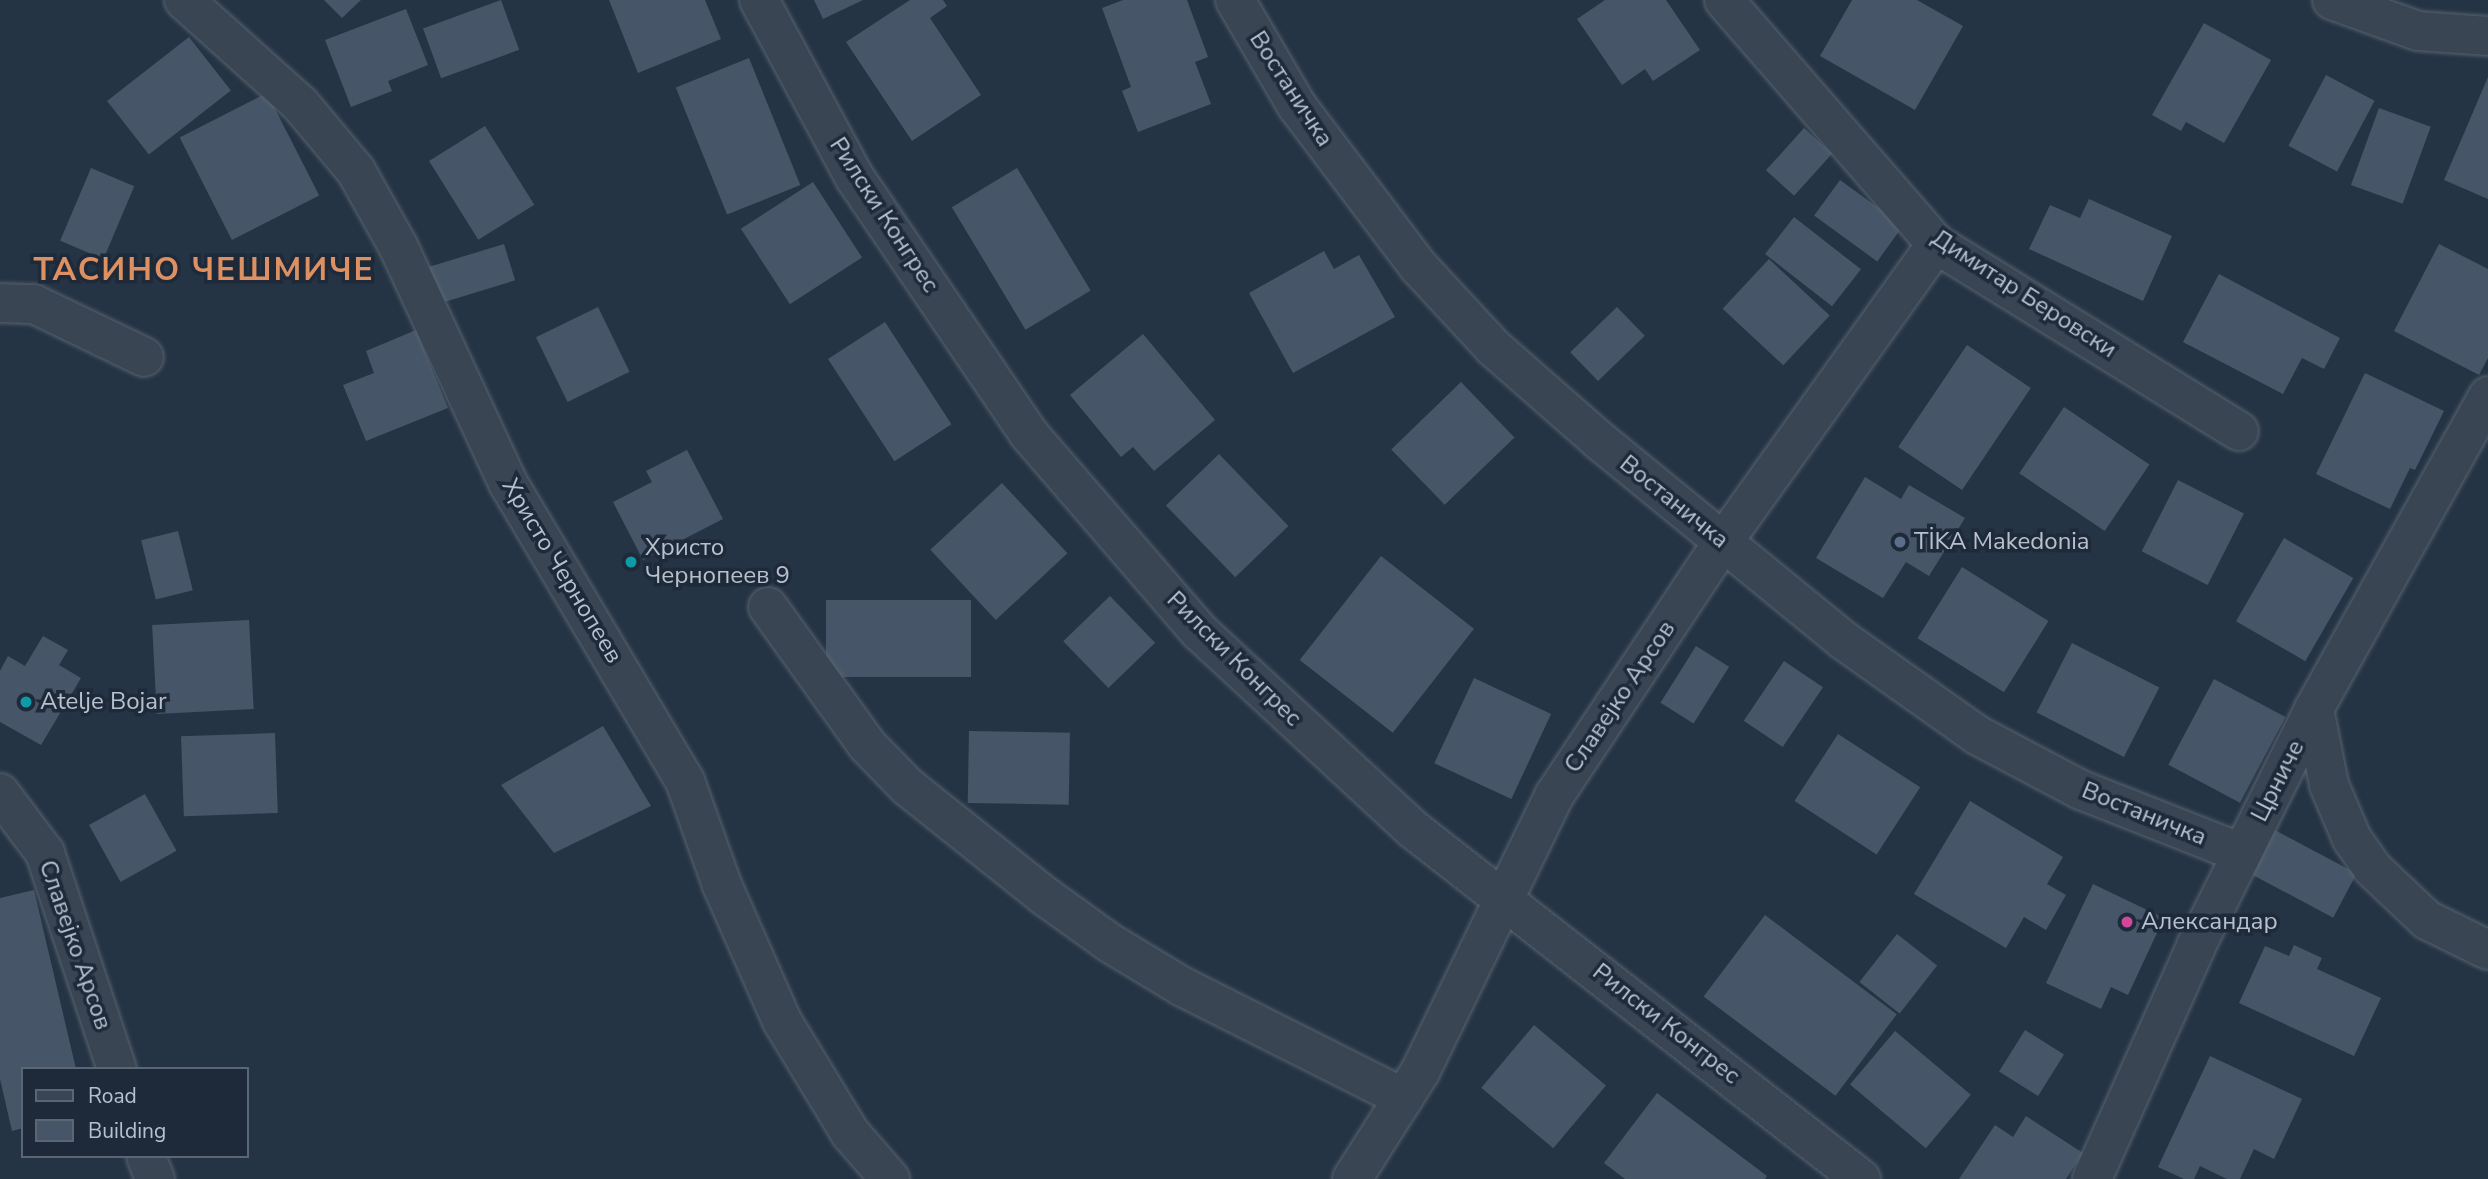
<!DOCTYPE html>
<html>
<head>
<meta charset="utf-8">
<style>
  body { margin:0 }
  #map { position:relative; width:2488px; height:1179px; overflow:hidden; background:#253444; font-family:"Nunito Sans",sans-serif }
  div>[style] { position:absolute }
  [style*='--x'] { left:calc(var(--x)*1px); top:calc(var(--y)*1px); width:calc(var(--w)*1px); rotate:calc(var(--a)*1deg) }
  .building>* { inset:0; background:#465668; transform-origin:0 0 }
  .roads { filter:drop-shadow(0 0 2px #586370) drop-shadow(0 0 2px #586370) }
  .minor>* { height:38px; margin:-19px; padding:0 19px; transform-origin:19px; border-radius:19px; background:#394553 }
  .dots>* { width:19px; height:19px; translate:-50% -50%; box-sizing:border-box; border:4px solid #1e2a39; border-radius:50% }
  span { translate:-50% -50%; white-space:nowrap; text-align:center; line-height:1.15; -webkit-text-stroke:7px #1e2a39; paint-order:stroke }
  .street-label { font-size:24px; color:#b7c0cd }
  .poi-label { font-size:24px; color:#b7c0cd }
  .left { translate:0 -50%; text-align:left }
  .district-label { font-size:32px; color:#dd9162; font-weight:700; letter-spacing:2px }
  .legend { position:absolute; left:21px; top:1067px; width:228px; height:91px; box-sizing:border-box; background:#1e2a39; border:2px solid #5b6674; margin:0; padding:9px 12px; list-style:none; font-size:21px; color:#b7c0cd }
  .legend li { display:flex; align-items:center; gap:14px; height:35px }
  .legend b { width:35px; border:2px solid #5b6674 }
</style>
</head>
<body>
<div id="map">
  <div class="building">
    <div style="clip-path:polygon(324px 0,361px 0,342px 18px)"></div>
    <div style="left:501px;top:0;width:53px;height:83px;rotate:70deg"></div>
    <div style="clip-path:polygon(609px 0,705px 0,721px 39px,638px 73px)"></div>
    <div style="clip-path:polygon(814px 0,863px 0,823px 19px)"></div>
    <div style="clip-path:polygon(910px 0,943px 0,947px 6px,930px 18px,981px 95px,912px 141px,846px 42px)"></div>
    <div style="clip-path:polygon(1123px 0,1187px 0,1208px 57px,1195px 62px,1211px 104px,1138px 132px,1122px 91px,1131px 87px,1102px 8px)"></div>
    <div style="clip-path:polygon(1605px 0,1666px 0,1700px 50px,1653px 81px,1645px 69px,1622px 85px,1577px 19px)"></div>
    <div style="clip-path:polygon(1852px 0,1917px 0,1963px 26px,1915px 110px,1820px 56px)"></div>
    <div style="clip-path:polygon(406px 9px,428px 65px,388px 81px,392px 91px,351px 107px,325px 40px)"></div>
    <div style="clip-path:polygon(2204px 23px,2271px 60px,2224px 143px,2186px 122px,2181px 131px,2152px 115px)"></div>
    <div style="left:189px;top:37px;width:68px;height:104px;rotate:52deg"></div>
    <div style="left:749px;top:58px;width:137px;height:79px;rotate:68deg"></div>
    <div style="left:2326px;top:75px;width:55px;height:80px;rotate:28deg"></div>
    <div style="clip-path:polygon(2488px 77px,2488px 199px,2444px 180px)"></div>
    <div style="left:267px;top:93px;width:115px;height:98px;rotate:63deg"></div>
    <div style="left:2379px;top:108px;width:55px;height:82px;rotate:20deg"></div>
    <div style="left:485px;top:126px;width:93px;height:66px;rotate:58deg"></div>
    <div style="left:1804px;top:128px;width:38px;height:57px;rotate:42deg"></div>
    <div style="left:91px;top:168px;width:47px;height:79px;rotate:23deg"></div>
    <div style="left:1017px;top:168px;width:143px;height:76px;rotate:59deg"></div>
    <div style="left:1840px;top:180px;width:78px;height:44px;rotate:36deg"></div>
    <div style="left:813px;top:182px;width:90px;height:86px;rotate:57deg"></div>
    <div style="clip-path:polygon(2089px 199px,2172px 236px,2143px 301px,2029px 249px,2050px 205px,2080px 218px)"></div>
    <div style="left:1794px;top:217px;width:85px;height:47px;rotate:38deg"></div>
    <div style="left:504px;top:244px;width:38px;height:79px;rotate:73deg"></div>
    <div style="clip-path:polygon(2439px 244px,2488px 269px,2488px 358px,2479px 375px,2394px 331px)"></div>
    <div style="clip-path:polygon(1324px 251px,1334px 269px,1359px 255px,1395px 317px,1293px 373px,1249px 293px)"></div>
    <div style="left:1769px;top:259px;width:83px;height:68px;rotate:43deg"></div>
    <div style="clip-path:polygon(2219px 274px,2340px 338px,2324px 369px,2302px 358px,2283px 394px,2183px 342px)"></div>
    <div style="left:598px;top:307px;width:72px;height:69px;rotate:64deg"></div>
    <div style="left:1617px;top:307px;width:40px;height:65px;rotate:46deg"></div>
    <div style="left:885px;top:322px;width:122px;height:68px;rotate:57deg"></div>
    <div style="clip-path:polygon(416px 330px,448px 408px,366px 441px,343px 385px,374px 373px,366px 351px)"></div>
    <div style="clip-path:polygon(1143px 334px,1215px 420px,1154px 471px,1133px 447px,1121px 457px,1070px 395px)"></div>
    <div style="left:1967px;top:345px;width:77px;height:123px;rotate:34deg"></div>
    <div style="clip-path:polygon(2365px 373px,2444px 411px,2415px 470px,2410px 468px,2390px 509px,2316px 474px)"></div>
    <div style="left:1461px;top:382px;width:77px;height:97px;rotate:46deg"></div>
    <div style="left:2064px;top:407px;width:103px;height:80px;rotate:34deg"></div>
    <div style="clip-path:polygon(687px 450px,723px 519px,643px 560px,613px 502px,652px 482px,646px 471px)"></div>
    <div style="left:1219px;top:454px;width:100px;height:74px;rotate:46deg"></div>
    <div style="clip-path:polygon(1865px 477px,1901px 499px,1909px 485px,1965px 518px,1929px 576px,1906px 562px,1883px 598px,1816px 558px)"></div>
    <div style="left:2178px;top:480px;width:74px;height:80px;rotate:27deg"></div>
    <div style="left:1002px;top:483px;width:96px;height:98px;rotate:47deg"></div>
    <div style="left:178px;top:531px;width:61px;height:38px;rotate:76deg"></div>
    <div style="left:2284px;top:538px;width:80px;height:96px;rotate:30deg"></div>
    <div style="left:1381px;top:556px;width:118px;height:132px;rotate:38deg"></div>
    <div style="left:1962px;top:567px;width:102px;height:84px;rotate:32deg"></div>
    <div style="left:1110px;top:596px;width:65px;height:65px;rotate:46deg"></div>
    <div style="left:826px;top:600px;width:145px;height:77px"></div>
    <div style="left:249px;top:620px;width:89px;height:97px;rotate:87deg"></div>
    <div style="clip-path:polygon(43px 636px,68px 650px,59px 665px,81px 678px,41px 745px,0 722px,0 671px,8px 656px,25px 666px)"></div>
    <div style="left:2072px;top:643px;width:98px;height:78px;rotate:27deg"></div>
    <div style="left:1696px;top:646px;width:39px;height:67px;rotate:32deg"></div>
    <div style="left:1784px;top:661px;width:47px;height:72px;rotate:34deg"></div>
    <div style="left:1474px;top:678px;width:85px;height:94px;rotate:25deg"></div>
    <div style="left:2214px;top:679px;width:81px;height:97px;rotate:28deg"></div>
    <div style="clip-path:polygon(603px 726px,651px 806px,554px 853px,501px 785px)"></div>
    <div style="left:969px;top:731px;width:101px;height:72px;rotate:1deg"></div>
    <div style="left:275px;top:733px;width:80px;height:94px;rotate:88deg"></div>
    <div style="left:1838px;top:734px;width:98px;height:80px;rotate:33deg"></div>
    <div style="left:145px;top:794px;width:65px;height:64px;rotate:61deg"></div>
    <div style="clip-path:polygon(1970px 801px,2063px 857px,2047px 884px,2066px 895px,2046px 930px,2024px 917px,2006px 948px,1914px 894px)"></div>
    <div style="left:2271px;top:828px;width:97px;height:50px;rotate:28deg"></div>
    <div style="clip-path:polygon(2093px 884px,2164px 918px,2128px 995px,2111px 987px,2101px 1009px,2046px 983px)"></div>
    <div style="clip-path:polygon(34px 890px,76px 1069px,23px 1069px,23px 1128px,12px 1131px,0 1079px,0 898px)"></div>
    <div style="left:1765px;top:915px;width:165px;height:102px;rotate:37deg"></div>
    <div style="left:1897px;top:934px;width:51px;height:61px;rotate:38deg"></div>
    <div style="clip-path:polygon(2294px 945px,2322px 958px,2317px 969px,2381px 998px,2354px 1056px,2239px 1003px,2265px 946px,2289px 956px)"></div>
    <div style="left:1534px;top:1025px;width:94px;height:82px;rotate:40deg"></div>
    <div style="left:2025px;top:1030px;width:46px;height:49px;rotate:32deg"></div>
    <div style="left:1895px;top:1031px;width:99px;height:70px;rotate:40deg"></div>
    <div style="clip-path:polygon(2210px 1056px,2302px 1099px,2274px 1159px,2254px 1149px,2240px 1179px,2227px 1179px,2200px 1166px,2194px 1179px,2184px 1179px,2158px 1167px)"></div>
    <div style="clip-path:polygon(1657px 1093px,1767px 1176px,1765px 1179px,1625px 1179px,1604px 1163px)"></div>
    <div style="clip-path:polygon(2026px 1116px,2083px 1153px,2066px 1179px,1959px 1179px,1995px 1125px,2013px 1137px)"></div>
  </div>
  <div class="roads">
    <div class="minor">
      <div style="--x:184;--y:0;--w:156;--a:41.9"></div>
      <div style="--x:300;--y:104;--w:87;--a:50.1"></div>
      <div style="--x:356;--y:171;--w:86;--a:60.8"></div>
      <div style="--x:398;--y:246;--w:261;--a:65.1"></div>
      <div style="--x:508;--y:483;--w:347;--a:59.3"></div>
      <div style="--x:685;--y:781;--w:110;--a:70.4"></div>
      <div style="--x:722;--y:885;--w:149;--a:66.2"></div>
      <div style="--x:782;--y:1021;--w:131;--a:58.7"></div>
      <div style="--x:850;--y:1133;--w:61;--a:49"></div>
      <div style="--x:759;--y:0;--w:202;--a:61.7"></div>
      <div style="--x:855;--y:178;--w:308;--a:55.8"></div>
      <div style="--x:1028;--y:433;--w:263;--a:49.2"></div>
      <div style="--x:1200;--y:632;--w:292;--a:42.8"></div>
      <div style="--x:1414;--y:830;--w:567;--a:37.98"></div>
      <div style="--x:1235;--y:0;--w:123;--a:59.7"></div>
      <div style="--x:1297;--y:106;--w:201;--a:52.9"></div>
      <div style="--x:1418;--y:266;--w:112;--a:47.2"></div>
      <div style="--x:1494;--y:348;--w:141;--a:41.3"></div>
      <div style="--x:1600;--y:441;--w:314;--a:39.3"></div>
      <div style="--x:1843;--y:640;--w:164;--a:35.3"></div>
      <div style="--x:1977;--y:735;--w:118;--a:27.9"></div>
      <div style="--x:2081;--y:790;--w:172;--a:21.5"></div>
      <div style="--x:1724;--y:0;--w:323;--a:49"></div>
      <div style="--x:1936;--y:244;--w:356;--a:31.7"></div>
      <div style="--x:2332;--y:0;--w:91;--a:19.8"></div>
      <div style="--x:2418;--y:31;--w:70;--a:4.1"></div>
      <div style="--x:0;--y:303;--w:34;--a:2"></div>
      <div style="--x:34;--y:304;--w:122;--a:25.7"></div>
      <div style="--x:768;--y:607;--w:170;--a:54.3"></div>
      <div style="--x:867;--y:745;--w:59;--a:45.7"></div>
      <div style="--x:908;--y:787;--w:176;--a:38.6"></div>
      <div style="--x:1046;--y:897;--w:79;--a:35.7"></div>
      <div style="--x:1110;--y:943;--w:85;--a:31.1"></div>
      <div style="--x:1183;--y:987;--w:247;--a:26.7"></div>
      <div style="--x:2314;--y:709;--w:77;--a:78.8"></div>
      <div style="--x:2329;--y:785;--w:59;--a:66.9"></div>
      <div style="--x:2352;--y:839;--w:35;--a:55"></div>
      <div style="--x:2372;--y:868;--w:76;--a:43.4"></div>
      <div style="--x:2427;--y:920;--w:68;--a:26.2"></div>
      <div style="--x:0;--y:793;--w:75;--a:53.1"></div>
      <div style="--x:45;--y:853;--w:228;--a:71.6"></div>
      <div style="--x:146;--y:1156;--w:25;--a:69"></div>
      <div style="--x:1352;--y:1179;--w:127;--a:-57.6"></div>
      <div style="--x:1420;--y:1072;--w:307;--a:-64.1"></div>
      <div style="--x:1554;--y:796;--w:305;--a:-56.4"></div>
      <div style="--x:1723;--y:542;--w:366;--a:-54.4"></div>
      <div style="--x:2092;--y:1179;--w:255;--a:-65.9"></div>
      <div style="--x:2196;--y:946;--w:265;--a:-63.5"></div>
      <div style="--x:2314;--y:709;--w:358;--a:-60.9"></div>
    </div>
  </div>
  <div class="dots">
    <div style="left:1900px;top:542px;background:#5c6f8a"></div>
    <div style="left:631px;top:562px;background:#0f9aa8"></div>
    <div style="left:26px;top:702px;background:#0f9aa8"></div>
    <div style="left:2127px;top:922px;background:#d1479c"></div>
  </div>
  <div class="street-label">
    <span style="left:1291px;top:89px;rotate:57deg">Востаничка</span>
    <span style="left:884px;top:215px;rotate:57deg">Рилски Конгрес</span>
    <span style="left:2024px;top:294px;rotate:33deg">Димитар Беровски</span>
    <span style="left:1674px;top:502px;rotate:39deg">Востаничка</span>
    <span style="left:562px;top:571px;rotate:59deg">Христо Чернопеев</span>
    <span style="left:1234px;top:659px;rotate:45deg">Рилски Конгрес</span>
    <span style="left:1620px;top:697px;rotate:-56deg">Славејко Арсов</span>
    <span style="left:2278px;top:781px;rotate:-63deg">Црниче</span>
    <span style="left:2144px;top:814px;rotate:22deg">Востаничка</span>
    <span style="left:75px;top:945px;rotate:71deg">Славејко Арсов</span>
    <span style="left:1666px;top:1024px;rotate:38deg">Рилски Конгрес</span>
  </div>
  <div class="poi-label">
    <span class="left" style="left:1914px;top:542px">TİKA Makedonia</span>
    <span class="left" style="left:645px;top:562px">Христо<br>Чернопеев 9</span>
    <span class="left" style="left:40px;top:702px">Atelje Bojar</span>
    <span class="left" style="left:2141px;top:922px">Александар</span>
  </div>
  <div class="district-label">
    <span style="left:204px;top:270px">ТАСИНО ЧЕШМИЧЕ</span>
  </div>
  <ul class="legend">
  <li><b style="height:9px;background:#394553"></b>Road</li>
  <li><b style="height:19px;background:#465668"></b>Building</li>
  </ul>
</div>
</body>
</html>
